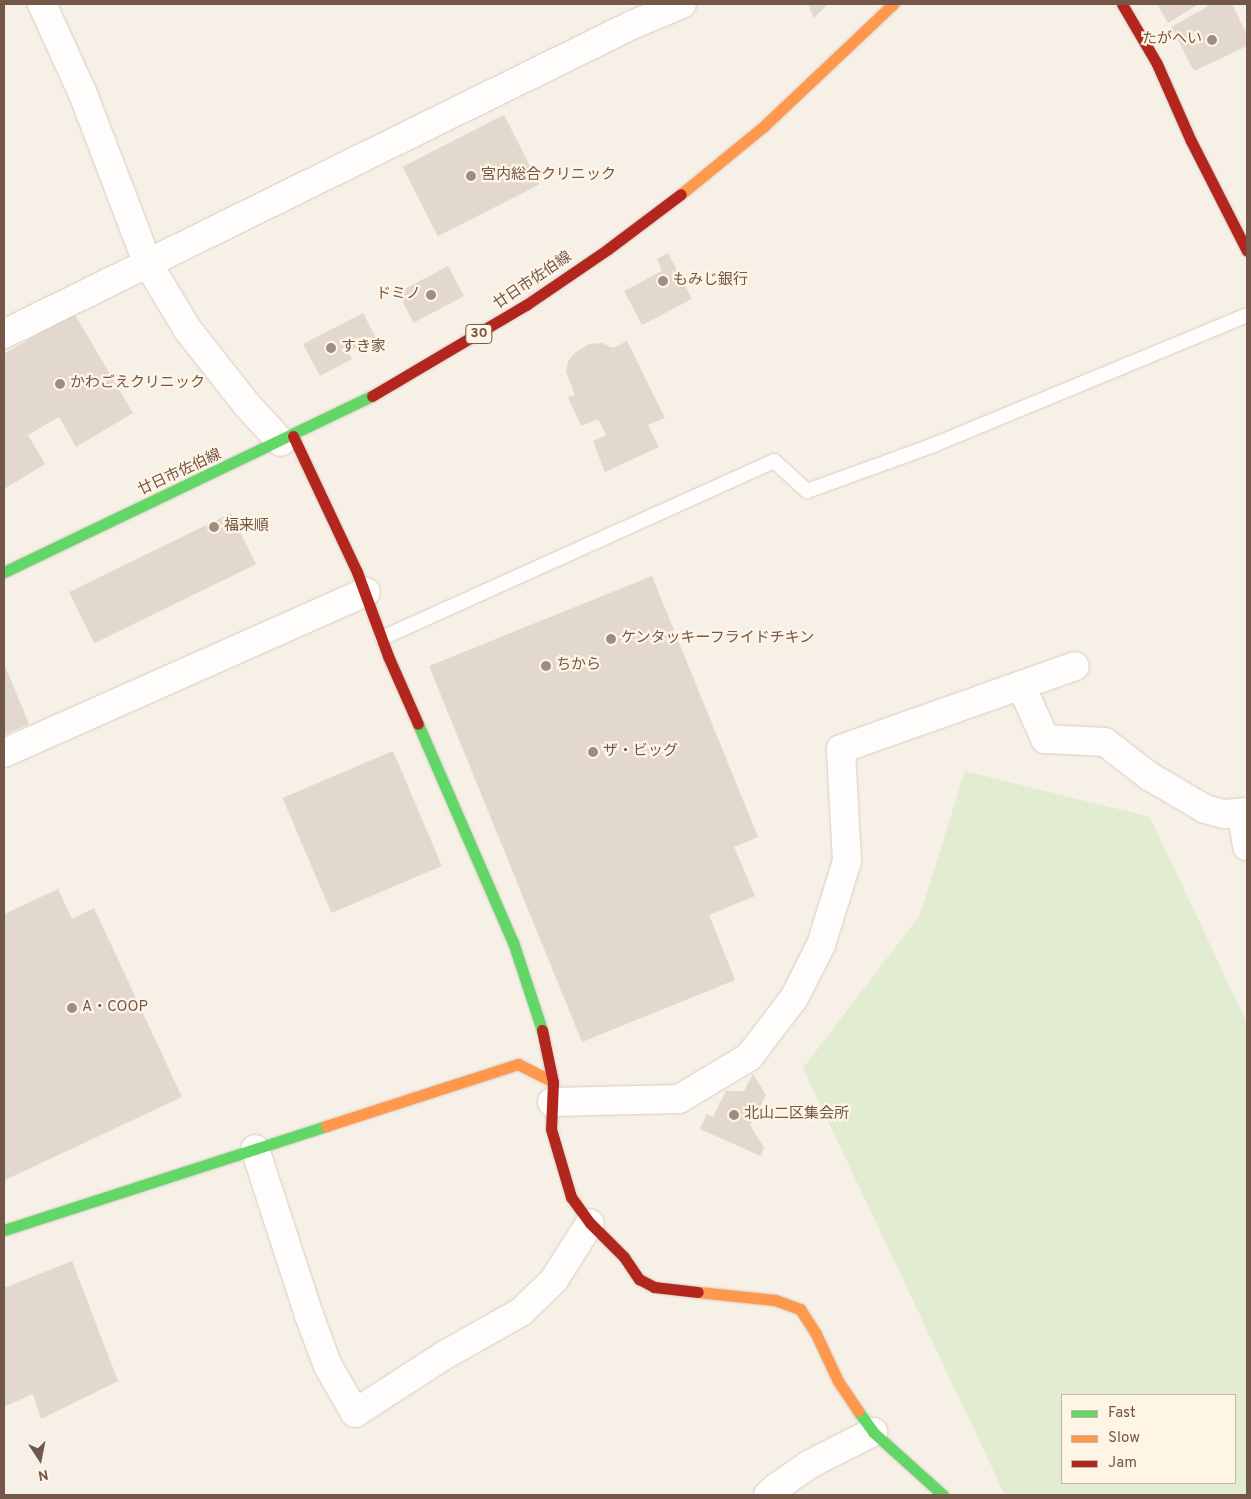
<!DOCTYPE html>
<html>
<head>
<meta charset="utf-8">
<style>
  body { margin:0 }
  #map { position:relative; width:1251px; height:1499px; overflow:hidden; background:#f6f0e6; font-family:Overpass,"Noto Sans JP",sans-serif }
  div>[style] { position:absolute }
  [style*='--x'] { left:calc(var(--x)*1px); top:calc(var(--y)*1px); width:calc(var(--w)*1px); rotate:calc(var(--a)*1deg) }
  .green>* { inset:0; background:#e1ecd1 }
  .building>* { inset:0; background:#e2d8ce; transform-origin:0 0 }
  .roads { filter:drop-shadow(0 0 1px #d7cdc4) drop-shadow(0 0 1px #d7cdc4) }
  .lane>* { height:14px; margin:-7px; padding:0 7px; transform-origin:7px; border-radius:7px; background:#fefdfb }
  .street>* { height:28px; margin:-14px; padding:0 14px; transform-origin:14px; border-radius:14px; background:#fefdfb }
  .fast>* { height:11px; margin:-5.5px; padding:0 5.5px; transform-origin:5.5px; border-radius:5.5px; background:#63d668 }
  .slow>* { height:11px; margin:-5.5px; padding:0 5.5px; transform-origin:5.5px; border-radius:5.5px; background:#ff974d }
  .jam>* { height:11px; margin:-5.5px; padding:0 5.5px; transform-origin:5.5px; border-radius:5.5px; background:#b3261e }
  .dots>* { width:14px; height:14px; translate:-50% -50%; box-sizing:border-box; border:2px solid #fff5e6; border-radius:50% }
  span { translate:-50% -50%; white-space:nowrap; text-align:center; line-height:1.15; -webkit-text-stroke:4.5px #fff5e6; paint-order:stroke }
  .shield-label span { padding:1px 4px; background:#fff5e6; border:1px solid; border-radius:4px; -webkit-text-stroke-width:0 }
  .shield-label { font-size:14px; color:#735748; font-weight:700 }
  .poi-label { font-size:15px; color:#735748 }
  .right { translate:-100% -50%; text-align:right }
  .left { translate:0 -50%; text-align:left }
  .street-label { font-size:15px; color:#735748 }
  .frame { position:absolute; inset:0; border:5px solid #735748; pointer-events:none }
  .legend { position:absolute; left:1061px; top:1394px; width:175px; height:90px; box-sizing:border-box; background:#fff5e6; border:1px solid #c7b6a7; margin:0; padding:6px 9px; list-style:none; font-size:15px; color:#735748 }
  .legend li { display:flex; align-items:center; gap:10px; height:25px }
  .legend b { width:25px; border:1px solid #c7b6a7 }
  .north { position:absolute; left:15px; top:1434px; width:50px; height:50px; -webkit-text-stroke:4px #fff5e6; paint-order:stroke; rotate:169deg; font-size:14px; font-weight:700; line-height:20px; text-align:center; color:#735748 }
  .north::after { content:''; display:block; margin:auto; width:18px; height:22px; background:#735748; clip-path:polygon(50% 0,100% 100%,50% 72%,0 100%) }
</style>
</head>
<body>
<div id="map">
  <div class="green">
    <div style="clip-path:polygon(evenodd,965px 771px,1150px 817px,1247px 1023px,1247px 1495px,1005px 1495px,803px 1068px,920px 915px,965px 771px,1062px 1395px,1235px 1395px,1235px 1483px,1062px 1483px,1062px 1395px)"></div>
  </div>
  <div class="building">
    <div style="clip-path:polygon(808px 4px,828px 4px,814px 18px)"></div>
    <div style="clip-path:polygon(1157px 4px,1199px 4px,1168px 23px)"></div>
    <div style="clip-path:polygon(1212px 4px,1232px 4px,1247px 35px,1247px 46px,1194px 71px,1171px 27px)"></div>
    <div style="left:504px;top:115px;width:78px;height:114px;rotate:63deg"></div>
    <div style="clip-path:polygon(668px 253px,692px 299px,642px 325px,624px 291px,662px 271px,657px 259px)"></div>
    <div style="left:448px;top:266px;width:34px;height:57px;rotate:62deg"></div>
    <div style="clip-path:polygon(74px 313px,133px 413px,76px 447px,59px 417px,28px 435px,45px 464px,4px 489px,4px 354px)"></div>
    <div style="clip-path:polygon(363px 313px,376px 338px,348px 352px,352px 359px,320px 376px,303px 344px)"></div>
    <div style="clip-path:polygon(627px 341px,665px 418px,648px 425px,659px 447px,605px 472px,593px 441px,606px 435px,598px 419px,581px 426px,568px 397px,575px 395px,566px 372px,568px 361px,576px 352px,589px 344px,602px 343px,613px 348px)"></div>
    <div style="left:231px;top:513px;width:57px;height:180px;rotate:64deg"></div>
    <div style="clip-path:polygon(652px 576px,758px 837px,734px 847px,755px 896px,709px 915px,735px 980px,582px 1042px,429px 666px)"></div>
    <div style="clip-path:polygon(4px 663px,29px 724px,4px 735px)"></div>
    <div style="left:393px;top:751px;width:125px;height:120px;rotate:67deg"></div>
    <div style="clip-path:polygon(58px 889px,72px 919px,94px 908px,182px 1097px,5px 1180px,4px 914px)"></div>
    <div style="clip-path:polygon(753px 1074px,766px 1095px,750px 1125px,764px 1148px,761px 1156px,700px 1129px,707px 1114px,713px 1117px,726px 1091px,744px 1091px)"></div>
    <div style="clip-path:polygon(72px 1261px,118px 1381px,41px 1419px,33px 1394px,4px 1407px,4px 1288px)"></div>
  </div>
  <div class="roads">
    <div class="lane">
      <div style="--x:382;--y:638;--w:430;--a:-24.3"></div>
      <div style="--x:774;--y:461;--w:45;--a:42.3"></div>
      <div style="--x:807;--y:491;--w:132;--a:-19.9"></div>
      <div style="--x:931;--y:446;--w:342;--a:-22.5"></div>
    </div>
    <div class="street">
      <div style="--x:42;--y:4;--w:99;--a:65.5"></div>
      <div style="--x:83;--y:94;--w:180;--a:69.1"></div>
      <div style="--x:147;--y:262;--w:79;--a:58.9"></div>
      <div style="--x:188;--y:330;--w:95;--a:51.8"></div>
      <div style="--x:247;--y:405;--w:50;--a:47.4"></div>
      <div style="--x:4;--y:334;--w:700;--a:-26.2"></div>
      <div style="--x:632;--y:25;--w:54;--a:-22.8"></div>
      <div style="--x:1021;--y:685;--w:59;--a:66"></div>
      <div style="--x:1045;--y:739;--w:60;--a:2.9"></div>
      <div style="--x:1105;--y:742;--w:56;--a:37.7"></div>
      <div style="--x:1149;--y:776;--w:65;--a:30.5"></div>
      <div style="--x:1205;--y:809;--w:20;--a:15"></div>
      <div style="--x:1224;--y:814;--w:23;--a:-5"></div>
      <div style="--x:4;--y:753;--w:396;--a:-24"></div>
      <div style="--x:1242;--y:814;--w:33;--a:81"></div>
      <div style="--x:552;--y:1102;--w:127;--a:-1.4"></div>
      <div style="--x:679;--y:1099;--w:82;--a:-31"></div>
      <div style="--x:749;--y:1057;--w:74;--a:-52.7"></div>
      <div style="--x:794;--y:998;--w:59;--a:-63"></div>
      <div style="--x:821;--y:945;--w:88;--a:-72.8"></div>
      <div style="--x:847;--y:861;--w:112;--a:-93.1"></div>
      <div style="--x:841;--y:749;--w:248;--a:-19.5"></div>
      <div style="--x:255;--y:1149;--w:175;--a:72"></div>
      <div style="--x:309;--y:1315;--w:54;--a:69.6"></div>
      <div style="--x:328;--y:1366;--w:54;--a:60.1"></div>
      <div style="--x:355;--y:1413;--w:105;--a:-32.9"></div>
      <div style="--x:443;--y:1356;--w:90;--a:-29.4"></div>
      <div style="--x:521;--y:1312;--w:46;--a:-44.1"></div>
      <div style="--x:554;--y:1280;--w:67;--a:-57.7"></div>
      <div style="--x:768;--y:1495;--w:12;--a:-42"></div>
      <div style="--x:777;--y:1487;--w:40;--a:-34.9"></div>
      <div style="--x:810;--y:1464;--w:71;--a:-26.9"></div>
    </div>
    <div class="fast">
      <div style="--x:4;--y:572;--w:408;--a:-25.6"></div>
      <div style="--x:418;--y:724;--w:238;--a:66.5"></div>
      <div style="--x:513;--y:942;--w:93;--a:71.8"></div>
      <div style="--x:4;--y:1230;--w:338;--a:-17.9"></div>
      <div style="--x:858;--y:1411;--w:26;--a:54"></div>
      <div style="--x:873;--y:1432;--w:94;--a:42"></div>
    </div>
    <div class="slow">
      <div style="--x:681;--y:194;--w:107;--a:-39.3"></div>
      <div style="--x:764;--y:126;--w:178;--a:-43.4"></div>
      <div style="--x:326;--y:1126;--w:202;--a:-17.9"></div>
      <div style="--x:518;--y:1064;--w:39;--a:27"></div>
      <div style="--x:698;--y:1292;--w:77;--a:5.9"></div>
      <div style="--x:775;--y:1300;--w:27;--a:20"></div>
      <div style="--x:800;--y:1309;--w:30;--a:57"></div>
      <div style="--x:816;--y:1334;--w:52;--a:64.9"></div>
      <div style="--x:838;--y:1381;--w:36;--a:56"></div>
    </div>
    <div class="jam">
      <div style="--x:1122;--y:4;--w:69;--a:59.7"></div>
      <div style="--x:1157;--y:64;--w:84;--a:66.2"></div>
      <div style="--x:1191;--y:141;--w:123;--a:63"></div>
      <div style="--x:372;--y:396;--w:179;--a:-30.6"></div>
      <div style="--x:526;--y:305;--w:99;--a:-34.3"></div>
      <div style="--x:608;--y:249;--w:91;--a:-37"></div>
      <div style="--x:293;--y:436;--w:150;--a:64.8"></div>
      <div style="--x:357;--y:572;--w:90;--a:69.7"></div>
      <div style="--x:388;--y:656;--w:74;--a:66.2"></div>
      <div style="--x:542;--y:1030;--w:53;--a:78.1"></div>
      <div style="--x:553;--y:1082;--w:47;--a:92.4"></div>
      <div style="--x:551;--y:1129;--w:71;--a:73.6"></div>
      <div style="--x:571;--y:1197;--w:32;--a:54"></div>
      <div style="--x:590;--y:1223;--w:48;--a:45"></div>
      <div style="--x:624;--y:1257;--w:27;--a:56"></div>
      <div style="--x:639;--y:1279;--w:17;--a:28"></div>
      <div style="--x:654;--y:1287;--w:44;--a:6.5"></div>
    </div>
  </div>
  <div class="dots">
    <div style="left:1212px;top:40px;background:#a18d7f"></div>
    <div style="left:471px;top:176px;background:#a18d7f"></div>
    <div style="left:663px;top:281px;background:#a18d7f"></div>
    <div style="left:431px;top:295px;background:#a18d7f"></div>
    <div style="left:331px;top:348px;background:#a18d7f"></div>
    <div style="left:60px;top:384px;background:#a18d7f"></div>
    <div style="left:214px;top:527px;background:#a18d7f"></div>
    <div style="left:611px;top:639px;background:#a18d7f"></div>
    <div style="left:546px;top:666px;background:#a18d7f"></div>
    <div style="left:593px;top:752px;background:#a18d7f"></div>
    <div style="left:72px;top:1008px;background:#a18d7f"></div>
    <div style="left:734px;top:1115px;background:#a18d7f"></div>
  </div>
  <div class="shield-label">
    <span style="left:479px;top:334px">30</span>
  </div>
  <div class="poi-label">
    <span class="right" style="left:1202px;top:40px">たがへい</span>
    <span class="left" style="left:481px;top:176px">宮内総合クリニック</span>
    <span class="left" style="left:673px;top:281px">もみじ銀行</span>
    <span class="right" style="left:421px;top:295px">ドミノ</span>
    <span class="left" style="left:341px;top:348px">すき家</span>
    <span class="left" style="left:70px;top:384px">かわごえクリニック</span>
    <span class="left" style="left:224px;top:527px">福来順</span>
    <span class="left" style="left:621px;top:639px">ケンタッキーフライドチキン</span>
    <span class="left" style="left:556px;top:666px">ちから</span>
    <span class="left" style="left:603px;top:752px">ザ・ビッグ</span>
    <span class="left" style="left:82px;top:1008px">A・COOP</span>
    <span class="left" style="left:744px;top:1115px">北山二区集会所</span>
  </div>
  <div class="street-label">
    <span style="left:533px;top:281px;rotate:-34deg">廿日市佐伯線</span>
    <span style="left:180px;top:473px;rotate:-25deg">廿日市佐伯線</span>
  </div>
  <div class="frame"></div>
  <ul class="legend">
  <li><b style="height:6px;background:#63d668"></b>Fast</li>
  <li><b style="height:6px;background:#ff974d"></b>Slow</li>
  <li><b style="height:6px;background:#b3261e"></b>Jam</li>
  </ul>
  <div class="north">N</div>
</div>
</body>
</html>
